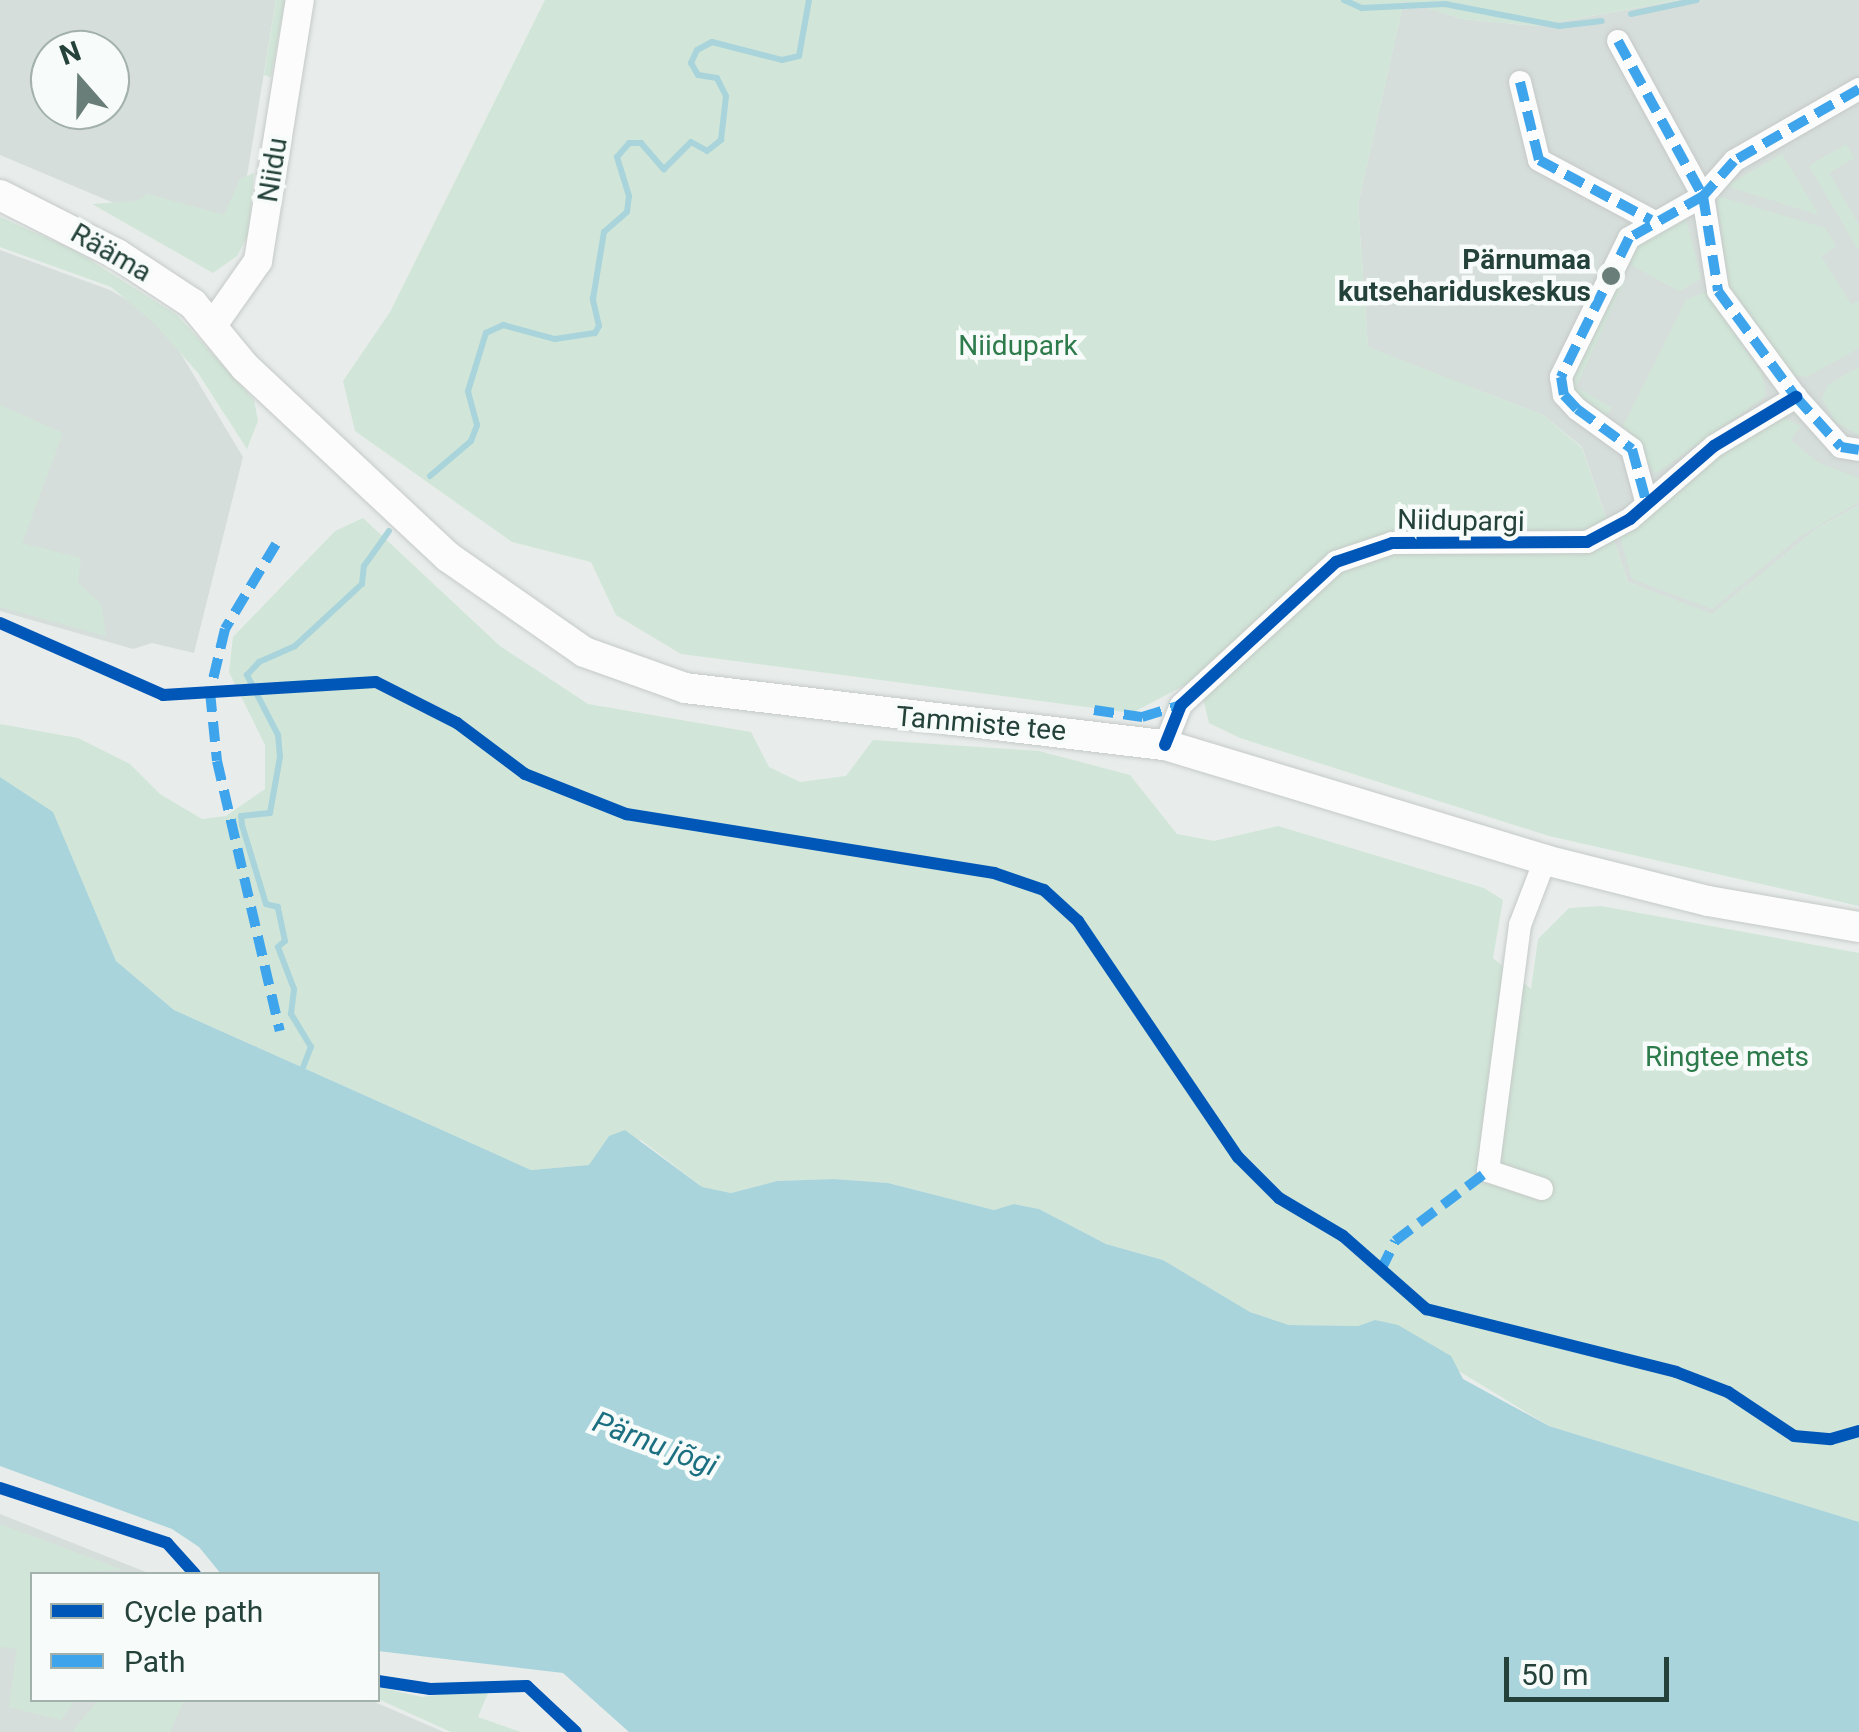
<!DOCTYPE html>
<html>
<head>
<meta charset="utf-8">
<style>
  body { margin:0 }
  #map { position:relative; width:1859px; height:1732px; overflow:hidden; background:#e8edeb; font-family:Roboto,sans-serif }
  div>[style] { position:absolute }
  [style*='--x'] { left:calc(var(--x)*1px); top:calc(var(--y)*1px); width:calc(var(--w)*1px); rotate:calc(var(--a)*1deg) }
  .built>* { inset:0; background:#d6dedb }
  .green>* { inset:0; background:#d1e6d8 }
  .water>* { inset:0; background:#a9d4db }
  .stream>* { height:6px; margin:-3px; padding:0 3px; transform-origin:3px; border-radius:3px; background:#a9d4db }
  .roads { filter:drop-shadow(0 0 2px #c5cac8) drop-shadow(0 0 2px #c5cac8) }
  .minor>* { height:22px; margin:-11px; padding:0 11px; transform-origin:11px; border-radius:11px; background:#fcfcfc }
  .tertiary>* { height:28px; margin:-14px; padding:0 14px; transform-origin:14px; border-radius:14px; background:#fcfcfc }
  .secondary>* { height:30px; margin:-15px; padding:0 15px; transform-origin:15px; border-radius:15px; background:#fcfcfc }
  .quiet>* { height:10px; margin-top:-5px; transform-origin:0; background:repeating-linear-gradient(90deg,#3ea4ec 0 20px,transparent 0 30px) }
  .cycleway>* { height:12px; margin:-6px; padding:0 6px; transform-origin:6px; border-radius:6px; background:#0057b8 }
  .dots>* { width:28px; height:28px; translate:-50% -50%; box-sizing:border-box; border:5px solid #f7fbf9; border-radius:50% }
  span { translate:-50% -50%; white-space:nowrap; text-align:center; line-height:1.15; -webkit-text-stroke:9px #f7fbf9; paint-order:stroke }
  .street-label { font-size:28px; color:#24423a }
  .poi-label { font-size:28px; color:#24423a; font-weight:700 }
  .right { translate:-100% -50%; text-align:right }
  .park-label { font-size:28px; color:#2d7a4b }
  .water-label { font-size:30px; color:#1c6f80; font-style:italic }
  .legend { position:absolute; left:30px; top:1572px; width:350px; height:130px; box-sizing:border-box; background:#f7fbf9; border:2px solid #a3b1ad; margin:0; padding:12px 18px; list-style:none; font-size:30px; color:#24423a }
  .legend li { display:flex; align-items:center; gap:20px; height:50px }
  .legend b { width:50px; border:2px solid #a3b1ad }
  .north { position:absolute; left:30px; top:30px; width:100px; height:100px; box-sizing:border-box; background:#f7fbf9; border:2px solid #a3b1ad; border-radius:50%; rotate:340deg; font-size:28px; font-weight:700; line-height:40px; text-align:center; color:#24423a }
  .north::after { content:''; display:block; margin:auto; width:35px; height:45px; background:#697e78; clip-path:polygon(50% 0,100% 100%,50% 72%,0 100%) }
  .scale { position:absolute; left:1504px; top:1657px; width:165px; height:45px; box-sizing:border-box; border:5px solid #24423a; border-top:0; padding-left:12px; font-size:30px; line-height:35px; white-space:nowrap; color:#24423a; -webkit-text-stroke:8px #f7fbf9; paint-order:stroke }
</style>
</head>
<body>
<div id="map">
  <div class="built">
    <div style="clip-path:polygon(evenodd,0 0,276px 0,236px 243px,142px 215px,0 155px,0 0,50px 50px,110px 50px,110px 110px,50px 110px,50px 50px)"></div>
    <div style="clip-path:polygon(1404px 0,1462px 19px,1536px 26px,1680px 0,1859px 0,1859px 505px,1816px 529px,1712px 615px,1628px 582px,1582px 447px,1543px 415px,1368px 348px,1358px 204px)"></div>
    <div style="clip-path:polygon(0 250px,110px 290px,160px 319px,243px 457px,194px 653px,152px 643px,133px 649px,0 611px)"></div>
    <div style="clip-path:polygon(0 1514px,151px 1574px,32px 1574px,32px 1700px,370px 1700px,444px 1732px,0 1732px)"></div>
  </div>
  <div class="green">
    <div style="clip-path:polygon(276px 0,285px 0,271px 77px,264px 75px)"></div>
    <div style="clip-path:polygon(545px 0,1679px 0,1536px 26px,1462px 19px,1404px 1px,1358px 204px,1368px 347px,1543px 415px,1582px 448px,1628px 582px,1712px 614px,1816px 529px,1859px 505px,1859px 906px,1549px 836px,1240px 738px,1209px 723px,1203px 698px,1189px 683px,1132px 713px,681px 654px,616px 615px,591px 562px,512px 542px,355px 431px,343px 381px,390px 312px)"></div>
    <div style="clip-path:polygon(1846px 144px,1854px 158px,1829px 173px,1859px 225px,1859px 251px,1809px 166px)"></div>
    <div style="clip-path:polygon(1782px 154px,1819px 215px,1726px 186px)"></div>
    <div style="clip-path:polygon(254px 173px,248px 235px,237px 256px,213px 273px,92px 204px,137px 201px,148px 194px,224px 215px,240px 179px)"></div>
    <div style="clip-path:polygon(1717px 196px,1825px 228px,1836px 246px,1821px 256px,1851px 304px,1859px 302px,1859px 348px,1806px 377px,1794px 375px,1729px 287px)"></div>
    <div style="clip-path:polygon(1685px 215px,1701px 279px,1679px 291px,1624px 261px,1631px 248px)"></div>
    <div style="clip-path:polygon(0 217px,74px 250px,177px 315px,254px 400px,258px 421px,247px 449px,198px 373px,154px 323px,111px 287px,0 247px)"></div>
    <div style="clip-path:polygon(1617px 275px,1625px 280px,1576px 387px,1612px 408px,1605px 417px,1572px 393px,1567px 376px)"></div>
    <div style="clip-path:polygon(1706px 292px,1762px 374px,1766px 396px,1655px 474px,1623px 426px,1686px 300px)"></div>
    <div style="clip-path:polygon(1859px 367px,1859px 435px,1836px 422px,1822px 399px,1828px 385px)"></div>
    <div style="clip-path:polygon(0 405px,63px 433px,22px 543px,81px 558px,78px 583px,101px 604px,106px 636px,0 607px)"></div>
    <div style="clip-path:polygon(1784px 418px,1801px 426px,1790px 440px,1819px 463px,1859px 478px,1859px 502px,1799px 537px,1712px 609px,1632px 579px,1620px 536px,1714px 459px)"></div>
    <div style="clip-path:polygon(363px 518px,500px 646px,588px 704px,751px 732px,769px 767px,800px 782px,846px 776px,873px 740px,1039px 751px,1130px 775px,1177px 834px,1214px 841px,1278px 826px,1484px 888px,1503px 900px,1493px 958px,1531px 989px,1538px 939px,1569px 908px,1601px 906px,1859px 953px,1859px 1522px,1549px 1426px,1375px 1320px,1358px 1326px,1289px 1325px,1250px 1312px,1163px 1260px,1106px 1244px,1039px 1209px,1014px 1204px,994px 1210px,888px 1183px,834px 1179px,777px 1181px,731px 1193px,702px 1187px,641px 1140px,609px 1136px,590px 1165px,531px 1170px,174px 1010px,116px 961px,53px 813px,0 777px,0 724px,78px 738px,130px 764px,160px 794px,202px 819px,226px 816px,265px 789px,265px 745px,229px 672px,233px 637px,335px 531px)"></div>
    <div style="clip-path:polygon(0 1524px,123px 1570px,32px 1574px,32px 1700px,75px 1700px,61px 1720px,9px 1707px,17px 1649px,0 1647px)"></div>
    <div style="clip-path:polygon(378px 1687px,422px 1697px,490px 1688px,478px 1717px,521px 1732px,451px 1732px,378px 1699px)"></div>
    <div style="clip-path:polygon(98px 1700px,184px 1700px,170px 1732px,72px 1732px)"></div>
  </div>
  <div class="water">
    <div style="clip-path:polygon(0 777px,53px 812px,116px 961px,174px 1010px,531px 1170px,589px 1165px,609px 1136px,625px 1130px,702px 1187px,731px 1193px,777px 1181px,834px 1179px,888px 1183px,994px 1210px,1014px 1204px,1039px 1209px,1106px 1244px,1163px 1260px,1250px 1312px,1289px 1325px,1358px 1326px,1375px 1320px,1398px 1325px,1451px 1356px,1463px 1379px,1549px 1426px,1859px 1522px,1859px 1732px,629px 1732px,563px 1673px,378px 1651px,378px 1574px,221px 1574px,199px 1547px,172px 1529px,0 1466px)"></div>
  </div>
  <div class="stream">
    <div style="--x:1344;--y:0;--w:20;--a:24"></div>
    <div style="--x:1362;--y:8;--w:83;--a:-2.8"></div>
    <div style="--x:1445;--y:4;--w:116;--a:10.9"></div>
    <div style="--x:1559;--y:26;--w:43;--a:-6.6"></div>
    <div style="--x:1631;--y:14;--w:67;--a:-12"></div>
    <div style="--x:430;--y:476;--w:54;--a:-40.5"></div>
    <div style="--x:471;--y:441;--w:17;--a:-69"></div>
    <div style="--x:477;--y:425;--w:35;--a:-105"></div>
    <div style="--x:468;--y:391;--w:61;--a:-72.8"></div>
    <div style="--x:486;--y:333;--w:19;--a:-25"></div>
    <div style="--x:503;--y:325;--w:54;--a:15.1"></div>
    <div style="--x:555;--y:339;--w:40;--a:-8.5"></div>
    <div style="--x:595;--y:333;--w:8;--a:-60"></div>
    <div style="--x:599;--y:326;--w:28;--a:-103"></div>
    <div style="--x:593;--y:299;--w:68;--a:-80.7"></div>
    <div style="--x:604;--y:232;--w:30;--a:-41"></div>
    <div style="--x:627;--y:212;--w:16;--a:-83"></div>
    <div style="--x:629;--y:196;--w:41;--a:-107.1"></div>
    <div style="--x:617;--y:157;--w:18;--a:-49"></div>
    <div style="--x:629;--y:143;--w:12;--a:0"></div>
    <div style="--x:641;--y:143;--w:35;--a:49"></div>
    <div style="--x:664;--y:169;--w:38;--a:-45"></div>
    <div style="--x:691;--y:142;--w:18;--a:29"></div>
    <div style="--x:707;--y:151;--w:18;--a:-38"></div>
    <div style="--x:721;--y:140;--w:44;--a:-83.5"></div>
    <div style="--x:726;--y:96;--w:20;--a:-117"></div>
    <div style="--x:717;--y:78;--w:19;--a:-171"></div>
    <div style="--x:698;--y:75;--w:14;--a:-120"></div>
    <div style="--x:691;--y:63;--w:14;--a:-65"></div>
    <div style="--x:697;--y:50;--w:17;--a:-28"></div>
    <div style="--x:712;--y:42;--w:72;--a:14.4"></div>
    <div style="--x:782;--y:60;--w:17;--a:-13"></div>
    <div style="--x:799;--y:56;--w:57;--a:-79.9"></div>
    <div style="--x:302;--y:1070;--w:25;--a:-69"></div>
    <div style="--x:311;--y:1047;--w:39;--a:-121"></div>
    <div style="--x:291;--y:1014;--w:25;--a:-83"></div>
    <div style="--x:294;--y:989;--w:45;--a:-110.9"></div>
    <div style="--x:278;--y:947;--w:9;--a:-41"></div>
    <div style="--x:285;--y:941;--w:35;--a:-102"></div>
    <div style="--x:278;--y:907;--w:12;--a:-166"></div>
    <div style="--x:266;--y:904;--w:83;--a:-106.9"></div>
    <div style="--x:242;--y:825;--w:9;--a:-96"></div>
    <div style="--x:241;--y:816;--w:29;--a:-6"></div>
    <div style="--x:270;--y:813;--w:57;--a:-79.9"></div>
    <div style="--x:280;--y:757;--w:22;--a:-95"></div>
    <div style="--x:278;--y:735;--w:68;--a:-117.3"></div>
    <div style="--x:247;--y:675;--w:18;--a:-47"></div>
    <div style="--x:259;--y:662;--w:39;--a:-24"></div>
    <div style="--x:295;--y:646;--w:91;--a:-42.8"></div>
    <div style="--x:362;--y:584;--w:18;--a:-84"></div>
    <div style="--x:364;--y:566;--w:43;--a:-54.5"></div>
  </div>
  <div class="roads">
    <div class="minor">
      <div style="--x:1618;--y:41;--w:177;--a:61.3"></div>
      <div style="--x:1703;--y:196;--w:85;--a:150.4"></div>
      <div style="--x:1629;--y:238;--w:155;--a:116.1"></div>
      <div style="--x:1561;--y:377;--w:18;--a:81"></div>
      <div style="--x:1564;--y:395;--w:19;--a:47"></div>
      <div style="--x:1577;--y:409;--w:68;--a:36"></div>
      <div style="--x:1632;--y:449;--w:54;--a:74.9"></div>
      <div style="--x:1520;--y:82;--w:80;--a:76.3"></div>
      <div style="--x:1539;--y:160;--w:127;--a:28.2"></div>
      <div style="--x:1859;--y:89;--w:144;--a:150.1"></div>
      <div style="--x:1734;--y:161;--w:47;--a:131.5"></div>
      <div style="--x:1703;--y:196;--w:96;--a:81"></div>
      <div style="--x:1718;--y:291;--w:132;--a:53.7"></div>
      <div style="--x:1796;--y:397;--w:67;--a:48"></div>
      <div style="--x:1841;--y:447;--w:18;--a:9"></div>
      <div style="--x:1165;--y:745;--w:43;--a:-68.2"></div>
      <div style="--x:1181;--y:705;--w:211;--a:-42.7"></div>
      <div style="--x:1336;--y:562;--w:59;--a:-18.7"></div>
      <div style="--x:1392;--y:543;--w:195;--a:-0.3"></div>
      <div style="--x:1587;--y:542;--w:49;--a:-28.1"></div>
      <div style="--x:1630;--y:519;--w:111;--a:-41"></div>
      <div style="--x:1714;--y:446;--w:96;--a:-30.9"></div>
      <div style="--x:1542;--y:1189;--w:57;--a:-161.6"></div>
      <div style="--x:1488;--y:1171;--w:248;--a:-82.6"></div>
      <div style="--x:1520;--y:925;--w:70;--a:-69"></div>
    </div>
    <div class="tertiary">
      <div style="--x:213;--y:325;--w:78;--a:-54.9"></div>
      <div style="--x:258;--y:261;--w:264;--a:-80.9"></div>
    </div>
    <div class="secondary">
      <div style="--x:0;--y:195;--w:131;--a:26.8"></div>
      <div style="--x:117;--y:254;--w:91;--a:33.3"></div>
      <div style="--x:193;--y:304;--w:82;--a:50.5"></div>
      <div style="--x:245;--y:367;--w:278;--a:43.1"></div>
      <div style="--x:448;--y:557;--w:166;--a:34.9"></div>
      <div style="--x:584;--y:652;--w:107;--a:19.6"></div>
      <div style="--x:685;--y:688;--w:483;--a:6.8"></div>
      <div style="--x:1165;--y:745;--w:397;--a:16.8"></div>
      <div style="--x:1545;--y:860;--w:168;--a:14.1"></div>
      <div style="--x:1708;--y:901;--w:153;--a:9.8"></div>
    </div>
  </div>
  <div class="quiet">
    <div style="--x:1618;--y:41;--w:177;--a:61.3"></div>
    <div style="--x:1703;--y:196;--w:85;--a:150.4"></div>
    <div style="--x:1629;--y:238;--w:155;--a:116.1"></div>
    <div style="--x:1561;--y:377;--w:18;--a:81"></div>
    <div style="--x:1564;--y:395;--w:19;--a:47"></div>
    <div style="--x:1577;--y:409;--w:68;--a:36"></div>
    <div style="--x:1632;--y:449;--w:54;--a:74.9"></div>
    <div style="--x:1520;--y:82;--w:80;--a:76.3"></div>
    <div style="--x:1539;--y:160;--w:127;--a:28.2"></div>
    <div style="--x:1859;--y:89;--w:144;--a:150.1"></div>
    <div style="--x:1734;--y:161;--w:47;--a:131.5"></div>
    <div style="--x:1703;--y:196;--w:96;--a:81"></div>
    <div style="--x:1718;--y:291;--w:132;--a:53.7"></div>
    <div style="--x:1796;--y:397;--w:67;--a:48"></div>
    <div style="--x:1841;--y:447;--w:18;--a:9"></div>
    <div style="--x:276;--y:544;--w:99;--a:121"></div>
    <div style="--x:225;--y:629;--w:65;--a:103.4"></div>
    <div style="--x:210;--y:692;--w:69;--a:84.2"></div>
    <div style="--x:217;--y:761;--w:277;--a:76.9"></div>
    <div style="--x:1094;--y:710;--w:49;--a:8.3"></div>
    <div style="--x:1142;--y:717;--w:41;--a:-17.1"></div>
    <div style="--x:1381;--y:1270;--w:32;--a:-64"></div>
    <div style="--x:1395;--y:1241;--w:116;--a:-37"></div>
  </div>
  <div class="cycleway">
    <div style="--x:0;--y:623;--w:178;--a:23.8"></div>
    <div style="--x:163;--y:695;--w:213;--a:-3.5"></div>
    <div style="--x:376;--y:682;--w:91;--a:26.8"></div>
    <div style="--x:457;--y:723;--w:85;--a:36.9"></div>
    <div style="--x:525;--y:774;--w:109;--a:21.6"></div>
    <div style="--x:626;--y:814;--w:373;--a:9.1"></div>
    <div style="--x:994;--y:873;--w:53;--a:18.8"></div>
    <div style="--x:1044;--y:890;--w:46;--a:42.4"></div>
    <div style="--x:1078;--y:921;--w:285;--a:55.9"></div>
    <div style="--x:1238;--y:1157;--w:58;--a:45"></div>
    <div style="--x:1279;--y:1198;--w:74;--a:30.7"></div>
    <div style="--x:1343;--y:1236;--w:111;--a:41.3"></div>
    <div style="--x:1426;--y:1309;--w:258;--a:14.1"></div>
    <div style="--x:1676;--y:1372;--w:56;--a:21"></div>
    <div style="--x:1728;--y:1392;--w:79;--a:33.7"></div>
    <div style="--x:1794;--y:1436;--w:37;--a:5"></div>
    <div style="--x:1831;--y:1439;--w:29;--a:-16"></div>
    <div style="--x:1165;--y:745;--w:43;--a:-68.2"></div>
    <div style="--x:1181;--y:705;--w:211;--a:-42.7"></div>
    <div style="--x:1336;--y:562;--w:59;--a:-18.7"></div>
    <div style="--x:1392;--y:543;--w:195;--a:-0.3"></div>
    <div style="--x:1587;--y:542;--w:49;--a:-28.1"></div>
    <div style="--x:1630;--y:519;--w:111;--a:-41"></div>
    <div style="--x:1714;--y:446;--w:96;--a:-30.9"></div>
    <div style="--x:0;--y:1488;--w:176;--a:18.2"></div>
    <div style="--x:167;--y:1543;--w:42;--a:47.9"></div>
    <div style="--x:378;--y:1681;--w:53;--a:8.7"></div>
    <div style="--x:430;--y:1689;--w:97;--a:-1.8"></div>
    <div style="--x:527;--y:1686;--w:67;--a:43.2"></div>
  </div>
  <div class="dots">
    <div style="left:1611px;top:276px;background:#697e78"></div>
  </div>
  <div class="street-label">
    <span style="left:273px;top:170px;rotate:-81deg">Niidu</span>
    <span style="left:111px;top:253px;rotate:30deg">Rääma</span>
    <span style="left:1461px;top:521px;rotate:1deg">Niidupargi</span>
    <span style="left:981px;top:724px;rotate:5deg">Tammiste tee</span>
  </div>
  <div class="poi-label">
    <span class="right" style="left:1591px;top:276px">Pärnumaa<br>kutsehariduskeskus</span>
  </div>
  <div class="park-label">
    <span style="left:1018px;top:346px">Niidupark</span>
    <span style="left:1727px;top:1057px">Ringtee mets</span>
  </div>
  <div class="water-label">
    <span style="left:655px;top:1444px;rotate:21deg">Pärnu jõgi</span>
  </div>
  <ul class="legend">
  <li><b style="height:12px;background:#0057b8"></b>Cycle path</li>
  <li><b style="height:12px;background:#3ea4ec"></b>Path</li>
  </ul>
  <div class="north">N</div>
  <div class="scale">50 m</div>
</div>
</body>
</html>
